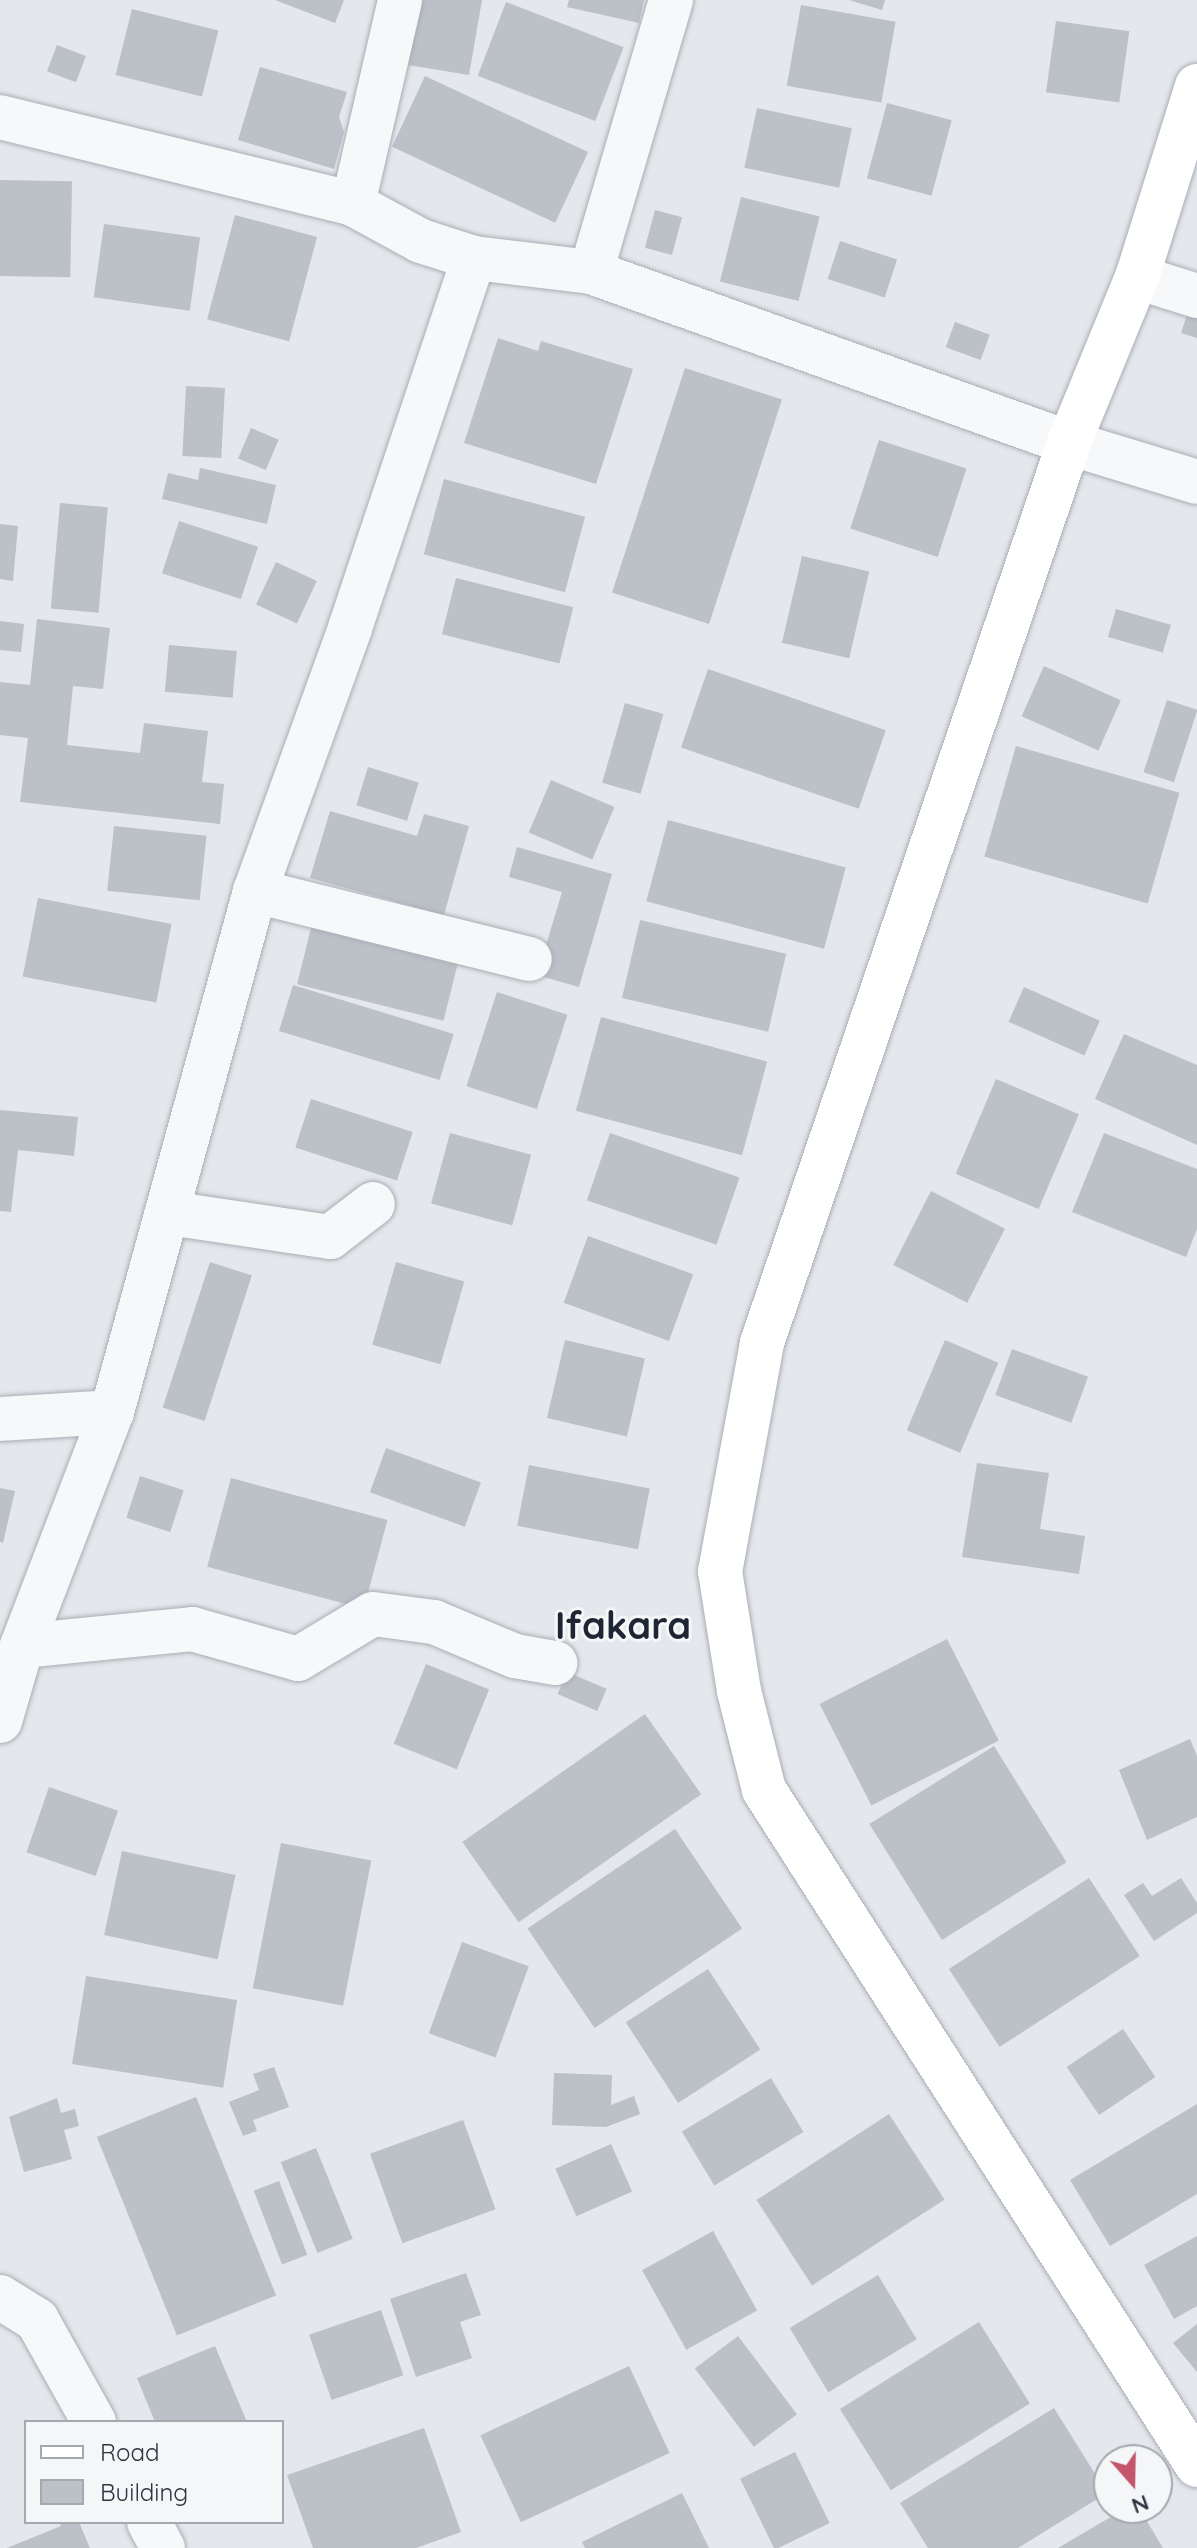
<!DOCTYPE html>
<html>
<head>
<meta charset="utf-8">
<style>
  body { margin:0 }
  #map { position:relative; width:1197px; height:2548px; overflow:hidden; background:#e4e7eb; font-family:Quicksand,sans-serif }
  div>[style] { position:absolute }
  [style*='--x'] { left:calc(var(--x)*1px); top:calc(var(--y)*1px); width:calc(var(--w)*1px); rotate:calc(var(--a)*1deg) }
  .building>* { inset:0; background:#bcc0c7; transform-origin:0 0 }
  .roads { filter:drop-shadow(0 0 2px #a9aeb5) drop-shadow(0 0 2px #a9aeb5) }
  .minor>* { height:44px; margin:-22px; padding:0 22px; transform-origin:22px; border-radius:22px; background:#f7f8f9 }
  .secondary>* { height:44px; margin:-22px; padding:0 22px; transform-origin:22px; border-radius:22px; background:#fff }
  span { translate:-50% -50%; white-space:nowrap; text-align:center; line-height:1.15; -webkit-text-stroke:6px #f4f6f8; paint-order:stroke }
  .town-label { font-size:38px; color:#1f2633; font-weight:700 }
  .legend { position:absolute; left:24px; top:2420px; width:260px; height:104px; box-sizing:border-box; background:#f4f6f8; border:2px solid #a4a9af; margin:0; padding:10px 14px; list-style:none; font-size:24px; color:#2d3542 }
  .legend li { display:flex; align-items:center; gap:16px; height:40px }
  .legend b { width:40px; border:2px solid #a4a9af }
  .north { position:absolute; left:1093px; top:2444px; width:80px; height:80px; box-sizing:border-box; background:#f4f6f8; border:2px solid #a4a9af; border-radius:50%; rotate:160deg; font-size:22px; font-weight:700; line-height:32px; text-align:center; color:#2d3542 }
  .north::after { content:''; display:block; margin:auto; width:28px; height:36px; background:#c3566a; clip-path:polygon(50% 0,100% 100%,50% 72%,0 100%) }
</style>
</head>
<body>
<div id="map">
  <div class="building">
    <div style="clip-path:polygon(275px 0,344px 0,335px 23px)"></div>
    <div style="clip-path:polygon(419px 0,482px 0,469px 75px,408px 65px)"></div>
    <div style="clip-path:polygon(569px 0,644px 0,639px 23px,567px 7px)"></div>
    <div style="clip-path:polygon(849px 0,885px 0,882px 10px)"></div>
    <div style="left:506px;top:2px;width:126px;height:79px;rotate:21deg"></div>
    <div style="left:801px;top:5px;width:96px;height:82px;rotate:10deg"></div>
    <div style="left:132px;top:9px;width:89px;height:68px;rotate:14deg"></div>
    <div style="left:1056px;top:21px;width:74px;height:72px;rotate:8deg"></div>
    <div style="left:57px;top:45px;width:31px;height:28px;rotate:21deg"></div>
    <div style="clip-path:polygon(260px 67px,347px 92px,339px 117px,344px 132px,334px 169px,238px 140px)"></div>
    <div style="left:425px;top:76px;width:180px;height:78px;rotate:25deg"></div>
    <div style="left:887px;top:103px;width:67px;height:78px;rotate:15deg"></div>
    <div style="left:757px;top:108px;width:97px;height:61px;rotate:12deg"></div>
    <div style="left:0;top:180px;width:72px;height:96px;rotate:1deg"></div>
    <div style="left:741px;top:197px;width:81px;height:87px;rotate:14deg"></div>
    <div style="left:655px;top:210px;width:28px;height:39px;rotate:15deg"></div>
    <div style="left:235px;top:215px;width:85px;height:108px;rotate:15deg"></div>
    <div style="left:104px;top:224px;width:97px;height:74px;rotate:8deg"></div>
    <div style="left:840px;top:241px;width:60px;height:40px;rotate:18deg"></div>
    <div style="clip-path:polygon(1191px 303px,1197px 305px,1197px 338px,1181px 333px)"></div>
    <div style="left:955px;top:322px;width:37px;height:27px;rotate:20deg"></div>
    <div style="clip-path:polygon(498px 338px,538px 351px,541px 341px,633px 369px,596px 484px,464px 443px)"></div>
    <div style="left:685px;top:368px;width:102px;height:236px;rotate:18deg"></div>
    <div style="left:186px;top:386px;width:39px;height:70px;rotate:3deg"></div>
    <div style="left:251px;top:428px;width:30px;height:33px;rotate:23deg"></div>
    <div style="left:879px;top:440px;width:92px;height:93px;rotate:18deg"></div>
    <div style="clip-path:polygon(200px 468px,276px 485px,267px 524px,162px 499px,168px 473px,198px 480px)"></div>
    <div style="left:444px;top:479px;width:146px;height:78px;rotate:15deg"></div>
    <div style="left:60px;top:503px;width:48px;height:106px;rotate:5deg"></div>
    <div style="left:179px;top:521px;width:83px;height:55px;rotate:18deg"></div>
    <div style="clip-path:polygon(0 524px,18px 526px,13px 581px,0 579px)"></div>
    <div style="left:802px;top:556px;width:69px;height:89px;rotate:13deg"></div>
    <div style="left:276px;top:562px;width:45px;height:47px;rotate:25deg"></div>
    <div style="left:456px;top:578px;width:121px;height:58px;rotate:14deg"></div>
    <div style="left:1116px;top:609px;width:57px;height:29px;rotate:16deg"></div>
    <div style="clip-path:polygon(37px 619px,110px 628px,103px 689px,73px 686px,67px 745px,140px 753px,144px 723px,208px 731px,202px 782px,224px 784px,220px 824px,20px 802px,28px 738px,0 735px,0 682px,30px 685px)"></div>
    <div style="clip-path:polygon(0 621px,24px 624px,21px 652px,0 650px)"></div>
    <div style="left:169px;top:645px;width:68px;height:47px;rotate:5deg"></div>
    <div style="left:1044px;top:666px;width:84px;height:55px;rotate:24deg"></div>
    <div style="left:708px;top:669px;width:188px;height:83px;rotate:19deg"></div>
    <div style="left:1167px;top:700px;width:32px;height:76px;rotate:18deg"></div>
    <div style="left:625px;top:703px;width:40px;height:83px;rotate:16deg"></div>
    <div style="left:1016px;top:746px;width:170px;height:115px;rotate:16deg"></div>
    <div style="left:368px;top:767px;width:53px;height:40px;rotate:17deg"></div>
    <div style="left:551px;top:780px;width:69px;height:57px;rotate:23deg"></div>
    <div style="clip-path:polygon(330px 811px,417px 836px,424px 814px,469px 826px,444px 915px,310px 878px)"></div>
    <div style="left:668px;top:820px;width:184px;height:84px;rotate:15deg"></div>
    <div style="left:114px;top:826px;width:93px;height:65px;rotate:6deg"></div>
    <div style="clip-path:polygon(517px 847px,612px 874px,579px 987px,537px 975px,562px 892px,509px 877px)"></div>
    <div style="left:38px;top:898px;width:136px;height:80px;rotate:11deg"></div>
    <div style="left:640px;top:920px;width:150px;height:80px;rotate:13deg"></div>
    <div style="left:312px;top:924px;width:151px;height:62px;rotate:14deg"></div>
    <div style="left:293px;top:985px;width:168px;height:48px;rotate:17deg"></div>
    <div style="left:1024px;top:987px;width:83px;height:38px;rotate:24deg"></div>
    <div style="left:497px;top:992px;width:74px;height:99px;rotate:18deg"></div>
    <div style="left:601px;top:1017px;width:172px;height:97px;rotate:15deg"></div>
    <div style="clip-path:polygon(1124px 1034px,1197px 1065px,1197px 1145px,1095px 1099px)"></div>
    <div style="left:996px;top:1079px;width:90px;height:103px;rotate:23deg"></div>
    <div style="left:311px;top:1099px;width:107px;height:51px;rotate:18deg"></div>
    <div style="clip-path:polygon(0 1110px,78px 1117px,74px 1156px,18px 1150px,11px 1212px,0 1211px)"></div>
    <div style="left:450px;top:1133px;width:84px;height:73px;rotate:15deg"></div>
    <div style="left:610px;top:1133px;width:137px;height:71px;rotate:19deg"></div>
    <div style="clip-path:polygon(1104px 1133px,1197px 1169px,1197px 1229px,1186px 1257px,1072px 1212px)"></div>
    <div style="left:931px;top:1191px;width:83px;height:83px;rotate:27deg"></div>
    <div style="left:588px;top:1236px;width:112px;height:71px;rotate:20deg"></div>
    <div style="left:210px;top:1262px;width:44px;height:153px;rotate:18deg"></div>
    <div style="left:396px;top:1262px;width:71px;height:86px;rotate:16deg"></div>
    <div style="left:565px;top:1340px;width:82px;height:80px;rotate:13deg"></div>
    <div style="left:945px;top:1340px;width:58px;height:98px;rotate:23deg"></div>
    <div style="left:1012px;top:1349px;width:81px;height:49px;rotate:20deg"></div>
    <div style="left:386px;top:1448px;width:101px;height:47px;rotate:20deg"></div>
    <div style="clip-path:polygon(977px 1463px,1049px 1473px,1040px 1529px,1085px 1536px,1079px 1574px,962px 1557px)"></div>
    <div style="left:529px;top:1465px;width:123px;height:62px;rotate:11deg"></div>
    <div style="left:140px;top:1476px;width:46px;height:44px;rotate:18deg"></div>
    <div style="left:231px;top:1478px;width:162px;height:92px;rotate:15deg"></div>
    <div style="clip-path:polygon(0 1488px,15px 1491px,3px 1543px,0 1542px)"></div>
    <div style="left:947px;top:1639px;width:114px;height:143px;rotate:63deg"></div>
    <div style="left:426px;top:1664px;width:68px;height:86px;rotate:22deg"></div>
    <div style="left:567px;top:1672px;width:43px;height:24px;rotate:23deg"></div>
    <div style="left:645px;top:1714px;width:98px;height:223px;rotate:55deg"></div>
    <div style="clip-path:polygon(1190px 1739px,1197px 1756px,1197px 1817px,1147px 1840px,1119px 1770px)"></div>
    <div style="left:994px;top:1746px;width:137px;height:147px;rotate:58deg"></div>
    <div style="left:49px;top:1787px;width:73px;height:69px;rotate:19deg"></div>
    <div style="left:675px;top:1829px;width:120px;height:178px;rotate:56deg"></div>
    <div style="left:281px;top:1843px;width:92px;height:148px;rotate:11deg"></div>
    <div style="left:122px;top:1851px;width:116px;height:86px;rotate:12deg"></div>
    <div style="left:1089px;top:1878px;width:93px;height:167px;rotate:57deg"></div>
    <div style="clip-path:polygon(1181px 1878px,1197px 1903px,1197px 1913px,1154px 1941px,1124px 1895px,1143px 1883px,1152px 1896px)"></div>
    <div style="left:462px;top:1942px;width:71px;height:97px;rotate:20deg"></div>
    <div style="left:708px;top:1969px;width:96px;height:98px;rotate:57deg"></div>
    <div style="left:86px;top:1976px;width:153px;height:89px;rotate:9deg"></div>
    <div style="left:1123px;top:2029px;width:58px;height:68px;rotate:56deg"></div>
    <div style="clip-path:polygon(274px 2067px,289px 2107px,253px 2120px,257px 2131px,243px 2136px,229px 2102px,259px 2090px,253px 2074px)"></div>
    <div style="clip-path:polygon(554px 2073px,612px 2075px,611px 2105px,634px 2096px,640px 2114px,606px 2127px,552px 2125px)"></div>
    <div style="left:771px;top:2078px;width:63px;height:104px;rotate:59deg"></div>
    <div style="left:196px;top:2097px;width:214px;height:107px;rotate:68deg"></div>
    <div style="clip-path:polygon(57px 2098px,61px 2113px,75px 2109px,79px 2126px,64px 2130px,72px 2159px,24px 2172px,9px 2117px)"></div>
    <div style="clip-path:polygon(1197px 2104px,1197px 2194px,1110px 2246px,1070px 2180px)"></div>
    <div style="left:889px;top:2114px;width:102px;height:158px;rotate:57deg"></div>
    <div style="left:463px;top:2120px;width:95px;height:99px;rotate:70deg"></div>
    <div style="left:611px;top:2144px;width:52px;height:61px;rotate:66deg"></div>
    <div style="left:316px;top:2148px;width:98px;height:38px;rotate:68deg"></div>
    <div style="left:279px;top:2181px;width:79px;height:27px;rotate:69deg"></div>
    <div style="left:713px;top:2231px;width:91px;height:81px;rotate:61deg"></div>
    <div style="clip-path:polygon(1197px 2236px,1197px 2306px,1174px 2319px,1144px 2265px)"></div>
    <div style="clip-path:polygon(466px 2273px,481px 2315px,460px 2322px,472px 2358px,416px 2377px,390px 2299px)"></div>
    <div style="left:878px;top:2275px;width:75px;height:103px;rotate:59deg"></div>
    <div style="left:381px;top:2310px;width:69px;height:76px;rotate:71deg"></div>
    <div style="left:979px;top:2322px;width:96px;height:164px;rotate:58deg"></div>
    <div style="clip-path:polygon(1197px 2324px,1197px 2372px,1173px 2343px)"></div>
    <div style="left:738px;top:2336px;width:98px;height:54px;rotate:53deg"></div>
    <div style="clip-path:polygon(215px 2346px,247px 2422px,155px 2422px,137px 2378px)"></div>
    <div style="left:629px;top:2366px;width:96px;height:164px;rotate:65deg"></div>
    <div style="clip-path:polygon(1054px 2408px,1107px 2493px,1018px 2548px,928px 2548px,900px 2503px)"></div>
    <div style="clip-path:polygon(424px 2428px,461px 2532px,416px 2548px,313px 2548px,287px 2475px)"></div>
    <div style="left:795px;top:2452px;width:79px;height:61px;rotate:64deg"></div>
    <div style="clip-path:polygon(682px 2493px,709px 2548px,585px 2548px,582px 2542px)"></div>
    <div style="clip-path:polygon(1126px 2508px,1139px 2508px,1163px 2548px,1058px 2548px)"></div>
    <div style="clip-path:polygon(60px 2522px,79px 2522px,90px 2548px,7px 2548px,61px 2526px)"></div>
  </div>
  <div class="roads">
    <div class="minor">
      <div style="--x:0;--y:117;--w:364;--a:13.8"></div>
      <div style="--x:353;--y:204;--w:77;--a:28.6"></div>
      <div style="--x:421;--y:241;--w:56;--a:17.8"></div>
      <div style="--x:474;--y:258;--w:118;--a:6.8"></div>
      <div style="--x:591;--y:272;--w:508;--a:19.68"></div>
      <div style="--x:1069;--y:443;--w:134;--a:16.9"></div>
      <div style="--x:353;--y:204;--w:209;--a:-77"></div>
      <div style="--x:591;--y:272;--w:284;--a:-73.6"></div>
      <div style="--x:1137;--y:277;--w:63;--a:17.6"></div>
      <div style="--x:255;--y:891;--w:283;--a:13.9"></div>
      <div style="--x:169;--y:1213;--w:163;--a:8.5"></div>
      <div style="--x:330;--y:1237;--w:54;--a:-37.5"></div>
      <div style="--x:0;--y:1419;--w:112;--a:-3.6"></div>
      <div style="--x:22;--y:1646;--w:171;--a:-5.7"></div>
      <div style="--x:192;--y:1629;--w:110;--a:15.8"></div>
      <div style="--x:298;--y:1659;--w:87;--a:-31"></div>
      <div style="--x:373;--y:1614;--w:62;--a:7.5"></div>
      <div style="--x:434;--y:1622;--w:88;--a:22.8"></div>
      <div style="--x:515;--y:1656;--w:41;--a:9.9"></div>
      <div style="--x:0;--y:1721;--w:78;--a:-73.7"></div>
      <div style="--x:22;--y:1646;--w:251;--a:-69"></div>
      <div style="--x:112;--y:1412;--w:540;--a:-74.65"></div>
      <div style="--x:255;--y:891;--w:280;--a:-70.1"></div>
      <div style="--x:350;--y:628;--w:390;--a:-71.5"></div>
      <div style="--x:0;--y:2297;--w:44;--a:31.9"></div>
      <div style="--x:37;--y:2320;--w:117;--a:60.8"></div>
      <div style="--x:149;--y:2522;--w:30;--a:62"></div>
    </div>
    <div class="secondary">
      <div style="--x:1197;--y:86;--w:200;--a:107.4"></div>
      <div style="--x:1137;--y:277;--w:179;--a:112.3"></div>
      <div style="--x:1069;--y:443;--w:951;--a:108.84"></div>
      <div style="--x:762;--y:1343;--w:232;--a:100.4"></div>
      <div style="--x:720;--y:1571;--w:121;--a:81"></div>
      <div style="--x:739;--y:1691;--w:102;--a:75.8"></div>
      <div style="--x:764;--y:1790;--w:802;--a:57.32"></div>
    </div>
  </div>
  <div class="town-label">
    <span style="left:623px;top:1626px">Ifakara</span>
  </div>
  <ul class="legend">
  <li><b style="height:10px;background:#fff"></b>Road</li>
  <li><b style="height:22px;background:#bcc0c7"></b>Building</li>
  </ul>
  <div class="north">N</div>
</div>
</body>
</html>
